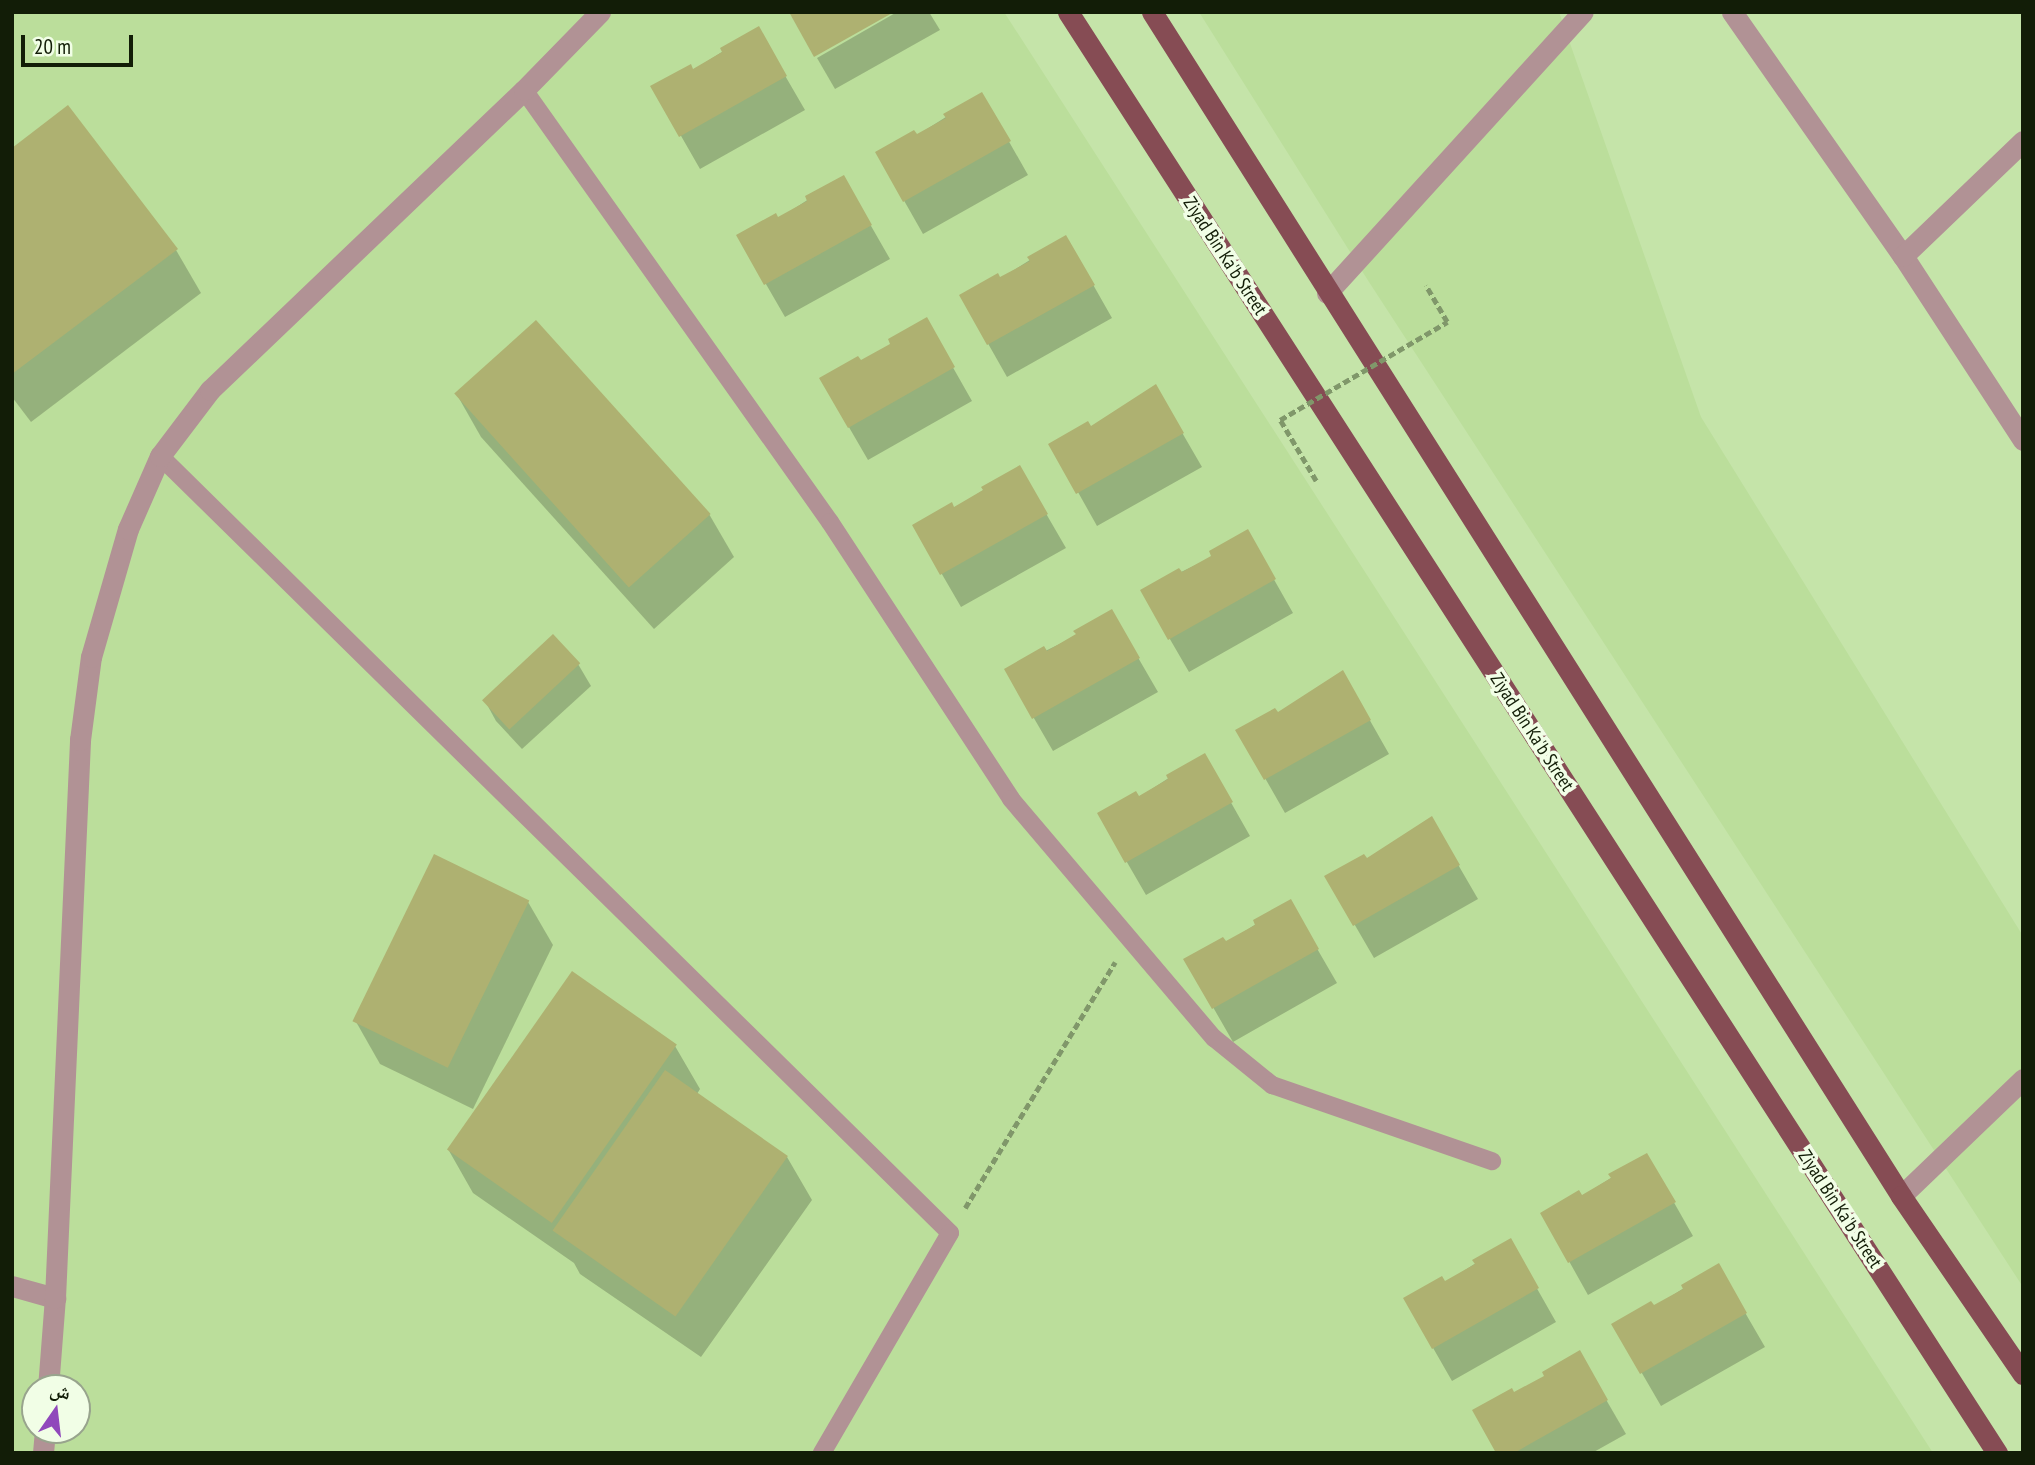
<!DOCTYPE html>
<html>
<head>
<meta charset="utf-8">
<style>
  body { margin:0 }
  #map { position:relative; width:2035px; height:1465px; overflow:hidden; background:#c5e4a9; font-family:"PT Sans Narrow","Noto Naskh Arabic",sans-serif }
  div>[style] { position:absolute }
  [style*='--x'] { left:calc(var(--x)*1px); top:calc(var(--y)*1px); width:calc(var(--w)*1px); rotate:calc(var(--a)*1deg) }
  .built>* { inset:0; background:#bbde9b }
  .shadow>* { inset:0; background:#0003 }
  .building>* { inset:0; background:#aeb171; transform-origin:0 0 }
  .path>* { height:4.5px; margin-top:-2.25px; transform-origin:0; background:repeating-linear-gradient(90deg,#80976a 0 7px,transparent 0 10.5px) }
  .service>* { height:18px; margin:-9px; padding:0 9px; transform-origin:9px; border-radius:9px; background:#b19295 }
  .minor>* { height:21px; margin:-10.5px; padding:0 10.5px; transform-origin:10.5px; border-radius:10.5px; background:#b19295 }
  .tertiary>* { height:21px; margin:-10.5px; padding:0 10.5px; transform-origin:10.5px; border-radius:10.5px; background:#b19295 }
  .trunk>* { height:21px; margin:-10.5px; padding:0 10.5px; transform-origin:10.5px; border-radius:10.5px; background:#864c54 }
  .path-bridge>* { height:4.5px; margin-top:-2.25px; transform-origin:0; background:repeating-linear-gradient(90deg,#80976a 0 7px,transparent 0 10.5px) }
  span { translate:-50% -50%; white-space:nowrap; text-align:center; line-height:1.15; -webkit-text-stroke:7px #f1fee6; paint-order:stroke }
  .street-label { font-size:19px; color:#121d07 }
  .frame { position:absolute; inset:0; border:14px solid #121d07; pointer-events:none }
  .north { position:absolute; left:21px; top:1374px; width:70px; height:70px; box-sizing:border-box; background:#f1fee6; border:2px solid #98a48d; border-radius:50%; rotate:14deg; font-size:19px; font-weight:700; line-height:28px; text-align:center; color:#121d07 }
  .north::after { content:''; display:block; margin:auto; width:24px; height:32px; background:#9048bb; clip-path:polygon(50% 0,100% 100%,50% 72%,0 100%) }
  .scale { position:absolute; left:21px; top:35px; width:112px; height:32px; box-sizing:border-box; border:4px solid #121d07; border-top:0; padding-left:9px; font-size:21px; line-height:24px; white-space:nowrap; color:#121d07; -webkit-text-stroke:5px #f1fee6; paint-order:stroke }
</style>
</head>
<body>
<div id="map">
  <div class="built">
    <div style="clip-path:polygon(evenodd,12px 12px,1004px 12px,1933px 1453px,12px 1453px,12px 12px,35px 1388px,77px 1388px,77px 1430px,35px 1430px,35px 1388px)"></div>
    <div style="clip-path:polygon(1199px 12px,1559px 12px,1701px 417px,2023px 936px,2023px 1287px,1369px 282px)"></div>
  </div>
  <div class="shadow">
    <div style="clip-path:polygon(897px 12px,929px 12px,940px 30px,835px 89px,817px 58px)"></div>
    <div style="clip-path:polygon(758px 29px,805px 110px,700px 169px,653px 87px,692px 71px)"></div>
    <div style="clip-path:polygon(982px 94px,1028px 175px,923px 234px,877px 153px,916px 136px)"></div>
    <div style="clip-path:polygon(12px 150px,176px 250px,201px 293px,31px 422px,12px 397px)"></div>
    <div style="clip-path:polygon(843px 177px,890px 259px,785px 317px,738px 236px,778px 219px)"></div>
    <div style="clip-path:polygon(1066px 237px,1112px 318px,1007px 377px,961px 296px,1000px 279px)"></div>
    <div style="clip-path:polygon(926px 320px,972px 401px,868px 460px,821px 379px,860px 363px,893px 344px)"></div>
    <div style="clip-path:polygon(1155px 386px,1202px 467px,1097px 526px,1051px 444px,1090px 428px)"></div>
    <div style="clip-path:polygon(456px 393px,709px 514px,734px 557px,654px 629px,481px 437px)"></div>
    <div style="clip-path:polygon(1019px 467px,1066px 548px,961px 607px,914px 526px,954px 509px)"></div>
    <div style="clip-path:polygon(1247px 532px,1293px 613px,1189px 672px,1142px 591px,1214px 556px)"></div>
    <div style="clip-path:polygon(1111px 611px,1158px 692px,1053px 751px,1006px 670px,1078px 635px)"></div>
    <div style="clip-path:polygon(578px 664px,591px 686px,522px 749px,496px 721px,484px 699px)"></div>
    <div style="clip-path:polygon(1343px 673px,1389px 754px,1285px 813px,1238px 731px,1277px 715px)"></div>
    <div style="clip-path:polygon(1204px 755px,1250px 836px,1146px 895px,1099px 814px,1138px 798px)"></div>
    <div style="clip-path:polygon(1431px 818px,1478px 899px,1374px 958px,1327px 877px,1366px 861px)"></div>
    <div style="clip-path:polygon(528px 902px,553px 945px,473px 1109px,380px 1064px,355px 1020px)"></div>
    <div style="clip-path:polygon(1290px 902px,1337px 983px,1233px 1042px,1186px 960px,1225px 944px)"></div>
    <div style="clip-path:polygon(675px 1046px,700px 1089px,697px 1094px,787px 1157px,812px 1200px,701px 1357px,580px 1274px,574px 1263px,473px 1193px,448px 1149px)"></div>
    <div style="clip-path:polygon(1647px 1155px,1693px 1236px,1588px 1295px,1542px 1213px,1581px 1197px)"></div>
    <div style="clip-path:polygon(1510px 1241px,1556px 1322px,1452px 1381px,1405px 1299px,1445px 1283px)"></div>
    <div style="clip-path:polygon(1718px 1266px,1765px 1347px,1661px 1406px,1614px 1325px,1653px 1308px)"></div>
    <div style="clip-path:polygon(1579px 1353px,1626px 1434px,1592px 1453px,1498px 1453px,1546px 1377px)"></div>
  </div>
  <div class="building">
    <div style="clip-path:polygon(789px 12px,894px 12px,814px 57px)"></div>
    <div style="clip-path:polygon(759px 26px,787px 76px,679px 137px,650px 86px,691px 64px,693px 69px,722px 52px,720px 48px)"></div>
    <div style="clip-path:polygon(982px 92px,1011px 141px,903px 202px,875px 152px,914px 130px,917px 134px,946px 118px,943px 114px)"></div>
    <div style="clip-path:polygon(68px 105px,178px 249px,12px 374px,12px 148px)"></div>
    <div style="clip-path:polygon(844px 175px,872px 225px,764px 285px,736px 235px,776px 213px,778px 217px,807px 201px,805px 196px)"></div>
    <div style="clip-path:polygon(1066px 235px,1095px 285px,987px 345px,959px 295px,998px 273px,1000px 277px,1030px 261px,1027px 257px)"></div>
    <div style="clip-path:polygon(927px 317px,955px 367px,848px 428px,819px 378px,858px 356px,861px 360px,890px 344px,888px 339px)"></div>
    <div style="left:536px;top:320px;width:261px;height:110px;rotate:48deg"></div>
    <div style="clip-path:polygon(1156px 384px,1184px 433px,1076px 494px,1048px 444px,1088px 421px,1091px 426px)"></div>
    <div style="clip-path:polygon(1020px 465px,1048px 514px,940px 575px,912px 525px,952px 502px,954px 507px,983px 490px,981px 487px)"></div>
    <div style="clip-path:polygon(1248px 529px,1276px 579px,1168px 640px,1140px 590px,1179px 568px,1182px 572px,1211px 556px,1209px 551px)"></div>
    <div style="clip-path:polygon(1112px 609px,1140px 658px,1032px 719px,1004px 669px,1044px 646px,1047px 651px,1076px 634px,1073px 631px)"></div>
    <div style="left:553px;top:634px;width:40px;height:97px;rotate:47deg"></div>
    <div style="clip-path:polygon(1343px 670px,1371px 720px,1264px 780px,1235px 730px,1275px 708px,1278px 712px)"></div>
    <div style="clip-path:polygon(1205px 753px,1233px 802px,1125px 863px,1097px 813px,1136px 791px,1139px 796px,1168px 779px,1166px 775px)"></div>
    <div style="clip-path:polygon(1432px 816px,1460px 865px,1353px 926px,1324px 876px,1364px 854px,1367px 858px)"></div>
    <div style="left:434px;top:854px;width:106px;height:186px;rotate:26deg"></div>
    <div style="clip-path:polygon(1291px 899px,1319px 949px,1212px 1009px,1183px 959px,1223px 937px,1226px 941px,1255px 925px,1253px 920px)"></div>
    <div style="left:572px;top:971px;width:128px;height:218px;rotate:35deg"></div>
    <div style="left:665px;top:1070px;width:150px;height:196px;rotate:35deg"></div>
    <div style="clip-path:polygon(1647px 1153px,1676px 1202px,1568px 1263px,1540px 1213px,1579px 1190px,1582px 1195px,1611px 1178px,1608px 1174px)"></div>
    <div style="clip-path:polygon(1511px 1238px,1539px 1288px,1432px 1349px,1403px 1298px,1442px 1276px,1445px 1281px,1475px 1264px,1472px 1260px)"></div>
    <div style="clip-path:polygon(1719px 1263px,1747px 1313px,1640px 1374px,1611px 1324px,1651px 1301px,1654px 1305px,1683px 1289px,1681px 1285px)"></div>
    <div style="clip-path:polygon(1580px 1350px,1608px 1400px,1514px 1453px,1496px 1453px,1472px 1410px,1512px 1388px,1514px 1392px,1544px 1376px,1542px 1372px)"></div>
  </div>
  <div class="path">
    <div style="--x:965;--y:1208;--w:288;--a:-58.6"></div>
  </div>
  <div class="service">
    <div style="--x:524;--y:90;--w:529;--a:54.69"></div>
    <div style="--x:830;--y:522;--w:331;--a:56.8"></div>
    <div style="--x:1011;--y:799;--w:314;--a:49.7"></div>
    <div style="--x:1214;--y:1038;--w:75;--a:39"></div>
    <div style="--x:1272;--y:1085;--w:233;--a:19.1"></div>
    <div style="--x:160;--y:456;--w:1108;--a:44.52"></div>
    <div style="--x:950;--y:1233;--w:255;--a:120.2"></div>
  </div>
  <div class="minor">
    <div style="--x:1732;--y:12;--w:298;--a:55"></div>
    <div style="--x:1903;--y:256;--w:220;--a:56.9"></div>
    <div style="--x:1903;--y:256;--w:166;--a:-43.8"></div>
    <div style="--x:1327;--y:293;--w:380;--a:-47.7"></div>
    <div style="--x:1901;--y:1196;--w:169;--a:-43.8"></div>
    <div style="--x:12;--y:1286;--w:45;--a:15.6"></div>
  </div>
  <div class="tertiary">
    <div style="--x:48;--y:1388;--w:90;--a:-85.6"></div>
    <div style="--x:55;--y:1298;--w:559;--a:-87.43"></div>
    <div style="--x:80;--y:740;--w:84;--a:-82.5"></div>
    <div style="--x:91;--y:657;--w:133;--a:-73.9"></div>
    <div style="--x:128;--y:529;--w:80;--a:-66.3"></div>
    <div style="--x:160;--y:456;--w:83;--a:-52.9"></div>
    <div style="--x:210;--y:390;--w:434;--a:-43.7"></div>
    <div style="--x:524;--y:90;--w:109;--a:-45.7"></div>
    <div style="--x:43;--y:1453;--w:23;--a:-85"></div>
  </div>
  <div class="trunk">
    <div style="--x:1068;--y:12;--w:1715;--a:57.19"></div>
    <div style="--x:1152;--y:12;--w:1401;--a:57.68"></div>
    <div style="--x:1901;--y:1196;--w:216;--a:55.6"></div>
  </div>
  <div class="path-bridge">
    <div style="--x:1316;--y:481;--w:71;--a:-120.5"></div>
    <div style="--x:1280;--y:420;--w:194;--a:-30.4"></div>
    <div style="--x:1447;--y:322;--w:42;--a:-120.3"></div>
  </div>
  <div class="street-label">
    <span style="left:1225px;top:256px;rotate:57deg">Ziyad Bin Ka'b Street</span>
    <span style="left:1532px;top:732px;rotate:57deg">Ziyad Bin Ka'b Street</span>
    <span style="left:1840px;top:1209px;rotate:57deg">Ziyad Bin Ka'b Street</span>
  </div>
  <div class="frame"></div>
  <div class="north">ش</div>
  <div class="scale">20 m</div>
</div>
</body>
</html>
